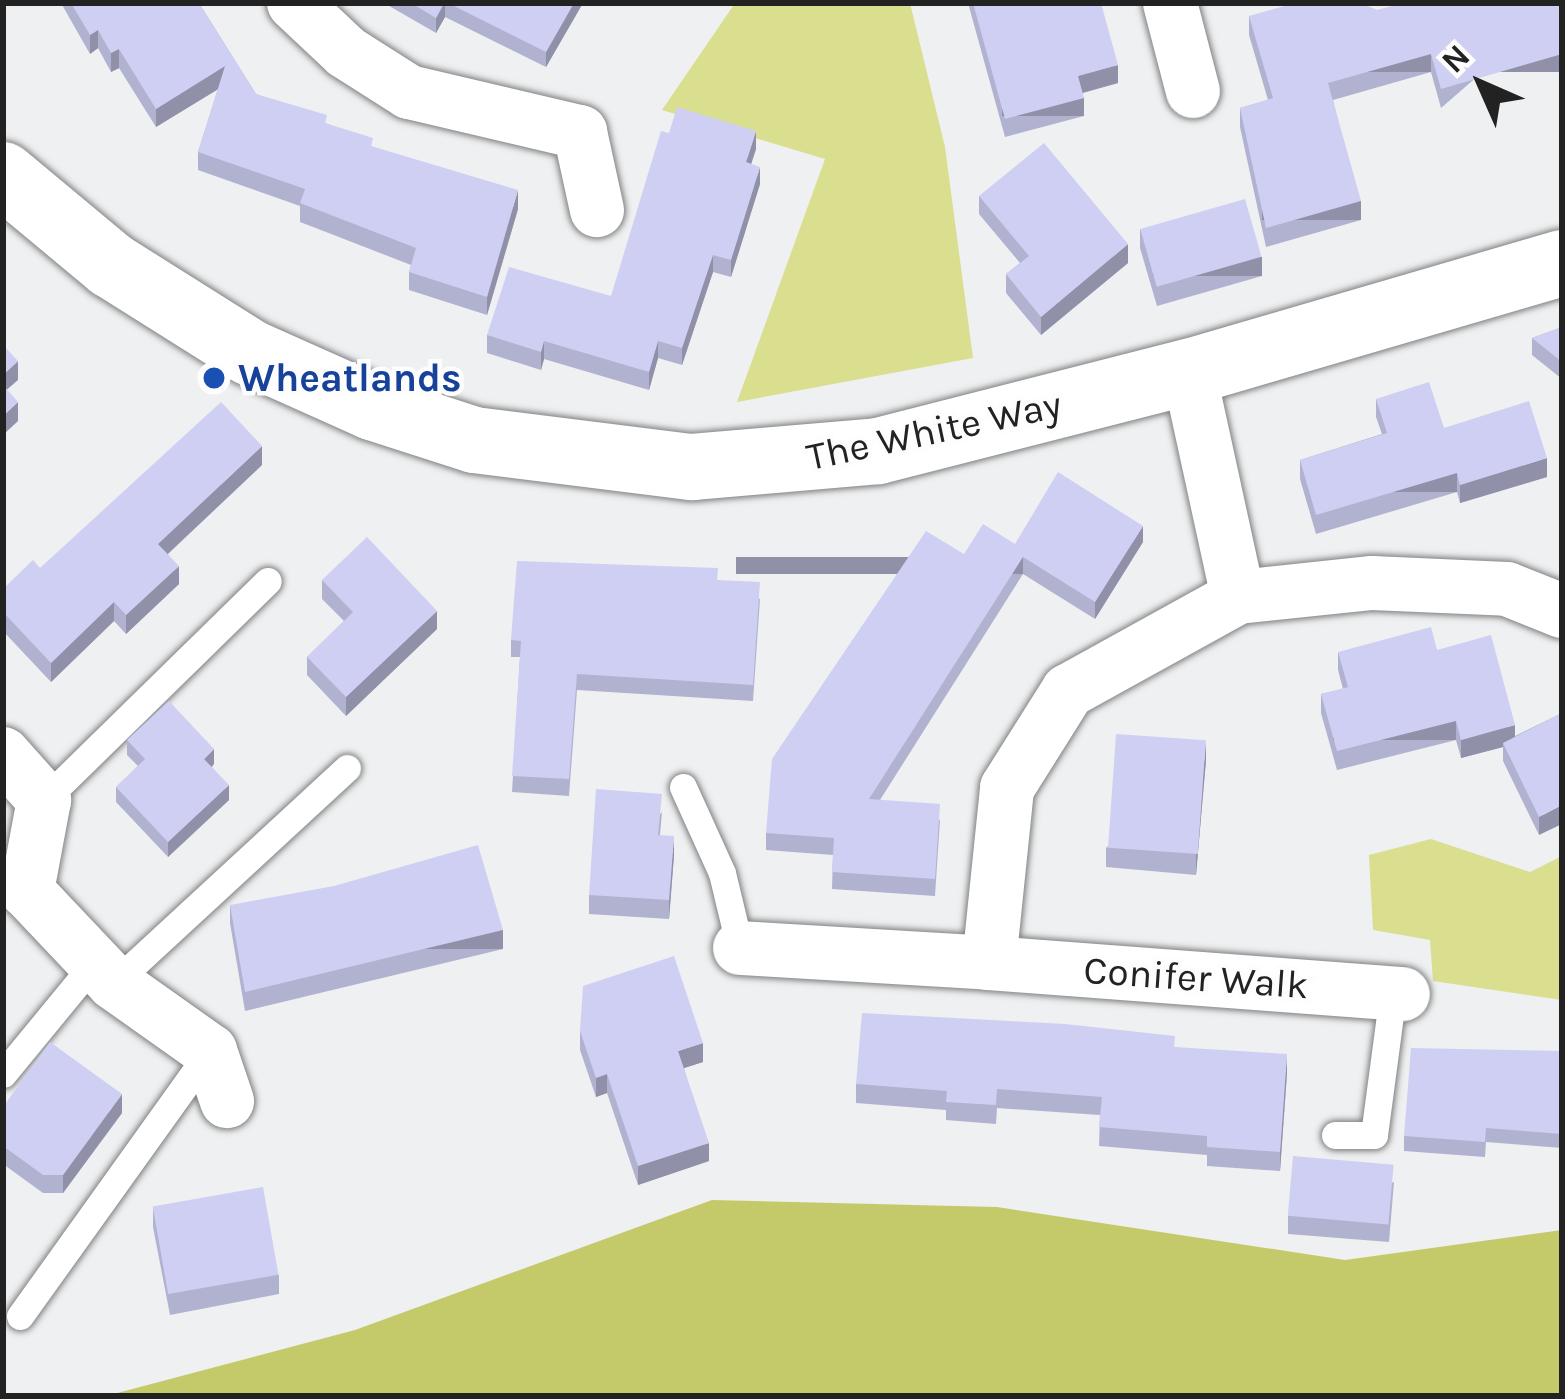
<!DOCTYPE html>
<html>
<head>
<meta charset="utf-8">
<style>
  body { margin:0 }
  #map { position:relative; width:1565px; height:1399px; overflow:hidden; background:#eff0f1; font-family:Karla,sans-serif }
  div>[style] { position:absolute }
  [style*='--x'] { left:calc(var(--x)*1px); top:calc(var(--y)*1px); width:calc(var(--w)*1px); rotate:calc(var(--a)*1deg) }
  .green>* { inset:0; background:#d9df8e }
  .forest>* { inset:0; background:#c4ca6a }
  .roads { filter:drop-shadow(0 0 3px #818283) drop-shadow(0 0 3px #818283) }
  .lane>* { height:27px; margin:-13.5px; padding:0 13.5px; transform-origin:13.5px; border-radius:13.5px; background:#fff }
  .street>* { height:54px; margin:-27px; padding:0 27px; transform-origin:27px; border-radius:27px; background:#fff }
  .secondary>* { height:66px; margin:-33px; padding:0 33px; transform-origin:33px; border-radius:33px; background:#fff }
  .wall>* { inset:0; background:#b1b2d0 }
  .shaded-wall>* { inset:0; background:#9091a9; transform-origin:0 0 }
  .building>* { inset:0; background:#cecff2; transform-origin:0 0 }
  .dots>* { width:33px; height:33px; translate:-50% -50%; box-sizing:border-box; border:6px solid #fdfdfe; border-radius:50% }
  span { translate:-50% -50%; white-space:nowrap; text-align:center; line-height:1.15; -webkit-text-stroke:9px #fdfdfe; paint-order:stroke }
  .transit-label { font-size:39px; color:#164399; font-weight:700 }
  .left { translate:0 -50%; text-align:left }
  .street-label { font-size:39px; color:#222 }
  .frame { position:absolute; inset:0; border:6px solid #222; pointer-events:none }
  .north { position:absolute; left:1421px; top:24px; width:120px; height:120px; -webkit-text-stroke:9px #fdfdfe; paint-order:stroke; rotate:315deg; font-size:33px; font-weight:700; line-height:48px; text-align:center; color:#222 }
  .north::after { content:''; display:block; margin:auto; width:42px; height:54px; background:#222; clip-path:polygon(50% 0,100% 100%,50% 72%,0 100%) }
</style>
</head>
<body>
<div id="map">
  <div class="green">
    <div style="clip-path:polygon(910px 3px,945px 147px,973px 358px,737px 402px,825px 159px,662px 110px,733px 6px)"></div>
    <div style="clip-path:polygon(1431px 839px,1530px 872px,1562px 856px,1562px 1000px,1433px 981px,1430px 940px,1373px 930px,1369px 855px)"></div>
  </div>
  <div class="forest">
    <div style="clip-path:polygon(712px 1200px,997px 1207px,1345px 1260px,1562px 1230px,1562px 1396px,106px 1396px,355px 1330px)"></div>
  </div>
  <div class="roads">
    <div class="lane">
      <div style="--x:683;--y:787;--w:94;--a:65.6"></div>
      <div style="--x:722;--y:873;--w:77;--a:76.5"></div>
      <div style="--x:44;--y:800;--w:313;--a:-44.4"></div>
      <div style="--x:114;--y:983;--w:317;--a:-42.7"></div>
      <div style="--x:3;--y:1074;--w:145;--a:-50.6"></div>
      <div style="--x:1335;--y:1135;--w:39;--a:0"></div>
      <div style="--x:1374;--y:1135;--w:143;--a:-82.4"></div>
      <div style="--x:20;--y:1316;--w:326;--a:-54.4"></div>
    </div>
    <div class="street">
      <div style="--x:294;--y:3;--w:71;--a:43.3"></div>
      <div style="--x:346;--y:52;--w:75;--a:32.4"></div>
      <div style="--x:409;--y:92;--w:176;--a:13.2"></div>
      <div style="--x:580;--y:132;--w:80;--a:77.7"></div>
      <div style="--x:1170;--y:3;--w:91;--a:75.4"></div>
      <div style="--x:1238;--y:597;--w:135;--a:-6"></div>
      <div style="--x:1372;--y:583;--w:135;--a:2.5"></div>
      <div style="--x:1507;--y:589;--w:59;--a:21.8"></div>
      <div style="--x:3;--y:754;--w:62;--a:48.3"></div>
      <div style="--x:44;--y:800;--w:93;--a:100.6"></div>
      <div style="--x:27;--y:891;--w:127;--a:46.6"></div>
      <div style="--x:114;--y:983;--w:118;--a:35.3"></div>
      <div style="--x:210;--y:1051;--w:53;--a:71.2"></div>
      <div style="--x:740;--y:948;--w:249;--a:3.4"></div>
      <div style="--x:989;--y:963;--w:176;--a:-84.1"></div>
      <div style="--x:1007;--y:788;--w:115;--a:-57.8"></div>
      <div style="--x:1068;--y:691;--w:194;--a:-28.9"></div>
      <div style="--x:1238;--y:597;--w:230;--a:-102.3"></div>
      <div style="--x:989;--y:963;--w:415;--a:4.3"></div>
    </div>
    <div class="secondary">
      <div style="--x:3;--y:175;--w:141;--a:39.8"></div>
      <div style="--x:111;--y:265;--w:163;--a:32.2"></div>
      <div style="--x:249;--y:352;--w:135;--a:24.1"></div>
      <div style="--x:372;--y:407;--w:107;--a:17.9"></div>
      <div style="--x:474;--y:440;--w:220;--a:7.1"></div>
      <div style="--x:692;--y:467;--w:187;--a:-4.9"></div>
      <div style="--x:878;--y:451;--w:321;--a:-14.3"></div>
      <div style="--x:1189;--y:372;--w:389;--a:-16.3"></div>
    </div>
  </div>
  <div class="wall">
    <div style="clip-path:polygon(61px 3px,199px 3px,256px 94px,327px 124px,373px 147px,518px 209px,487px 315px,409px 290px,409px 272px,411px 265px,300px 222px,300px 206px,198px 170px,198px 152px,218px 89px,156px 127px,119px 68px,111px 72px,98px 48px,90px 54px)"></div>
    <div style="clip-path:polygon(384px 3px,583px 3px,546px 67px,445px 17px,436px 33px)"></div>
    <div style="clip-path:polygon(968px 3px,1101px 3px,1118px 83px,1083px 93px,1084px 116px,1005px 137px)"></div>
    <div style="clip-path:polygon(1562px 3px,1441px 108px,1431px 72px,1333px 100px,1361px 220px,1266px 247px,1240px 127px,1240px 108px,1268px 100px,1249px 35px,1249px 16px)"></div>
    <div style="clip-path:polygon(756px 149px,751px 164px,760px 184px,731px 277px,713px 272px,682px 365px,658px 358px,649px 390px,544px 359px,541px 370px,487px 353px,487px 335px,611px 296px)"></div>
    <div style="clip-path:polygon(979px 196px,1128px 263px,1041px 335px,1006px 293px,1006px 274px,1020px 263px,979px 214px)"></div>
    <div style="clip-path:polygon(1140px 229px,1262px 276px,1157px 306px,1140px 248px)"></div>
    <div style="clip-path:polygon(1562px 327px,1562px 379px,1532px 355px,1532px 338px)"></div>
    <div style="clip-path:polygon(1376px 399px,1444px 428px,1547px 477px,1460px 503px,1457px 492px,1316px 534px,1300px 479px,1300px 460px,1382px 434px,1376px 417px)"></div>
    <div style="clip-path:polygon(262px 465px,168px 554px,179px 584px,126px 634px,114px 621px,51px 682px,3px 631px,3px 589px,40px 568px)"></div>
    <div style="clip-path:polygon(1143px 542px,1095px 619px,1023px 574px,880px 800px,940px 820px,935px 896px,832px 889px,833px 855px,766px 850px,766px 833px,964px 554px,1015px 544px)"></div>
    <div style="clip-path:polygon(322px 580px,437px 629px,346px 716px,307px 675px,307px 657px,344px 621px,322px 599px)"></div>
    <div style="clip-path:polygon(718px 580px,760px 599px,753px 701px,577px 690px,569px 796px,512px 792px,520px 657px,511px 657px,511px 640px)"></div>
    <div style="clip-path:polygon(1437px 650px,1515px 736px,1562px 713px,1539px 835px,1503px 761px,1503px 747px,1461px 758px,1456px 740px,1337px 770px,1321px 713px,1321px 694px,1343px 689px,1338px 670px,1338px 652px)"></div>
    <div style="clip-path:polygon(127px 740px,214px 764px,212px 767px,229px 800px,168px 857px,116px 802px,116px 787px,138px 766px,127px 755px)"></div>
    <div style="clip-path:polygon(1206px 760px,1196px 875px,1106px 867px,1106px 848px)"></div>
    <div style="clip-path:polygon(662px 812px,660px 835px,674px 855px,669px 919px,589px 914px,589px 895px)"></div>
    <div style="clip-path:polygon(230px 905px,503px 949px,245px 1011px,230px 923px)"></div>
    <div style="clip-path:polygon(580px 1031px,703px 1062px,684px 1068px,709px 1161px,638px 1185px,607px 1093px,596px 1097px,580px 1050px)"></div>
    <div style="clip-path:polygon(1175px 1047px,1287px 1073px,1280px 1171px,1207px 1166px,1207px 1155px,1099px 1146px,1100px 1115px,997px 1108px,996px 1124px,946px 1120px,946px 1110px,856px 1103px,856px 1084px)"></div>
    <div style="clip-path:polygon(1562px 1051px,1562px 1148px,1486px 1142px,1485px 1157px,1404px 1151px,1404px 1136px)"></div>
    <div style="clip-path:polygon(3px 1107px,122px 1113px,63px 1193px,43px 1193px,3px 1164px)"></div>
    <div style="clip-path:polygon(1394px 1182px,1389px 1242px,1288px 1234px,1288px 1216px)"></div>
    <div style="clip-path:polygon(153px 1208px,279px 1275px,279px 1294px,170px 1315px,153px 1227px)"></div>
  </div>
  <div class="shaded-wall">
    <div style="clip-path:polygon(445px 3px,445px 17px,436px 33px,436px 18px)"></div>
    <div style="clip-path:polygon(574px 3px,583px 3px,546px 67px,546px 52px)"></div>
    <div style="clip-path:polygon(98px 30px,98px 48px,90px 54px,90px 35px)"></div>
    <div style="clip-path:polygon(119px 49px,119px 68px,111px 72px,111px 53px)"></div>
    <div style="left:1431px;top:54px;width:18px;height:107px;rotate:90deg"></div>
    <div style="left:1562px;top:54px;width:18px;height:126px;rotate:90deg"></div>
    <div style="clip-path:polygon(1118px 65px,1118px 83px,1078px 94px,1078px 76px)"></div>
    <div style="clip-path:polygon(225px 66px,225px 85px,156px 127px,156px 109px)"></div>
    <div style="left:1084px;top:98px;width:18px;height:82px;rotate:90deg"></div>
    <div style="clip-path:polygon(756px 131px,756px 149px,746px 180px,746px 162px)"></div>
    <div style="clip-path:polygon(760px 167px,760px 184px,731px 277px,731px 260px)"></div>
    <div style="clip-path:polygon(518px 190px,518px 209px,487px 315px,487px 297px)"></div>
    <div style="left:1361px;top:201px;width:19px;height:99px;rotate:90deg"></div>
    <div style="clip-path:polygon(1128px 244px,1128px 263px,1041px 335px,1041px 317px)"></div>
    <div style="clip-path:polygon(713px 255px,713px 272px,682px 365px,682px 348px)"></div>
    <div style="left:1262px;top:257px;width:19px;height:109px;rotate:90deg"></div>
    <div style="clip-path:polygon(544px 341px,544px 359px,541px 370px,541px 352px)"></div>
    <div style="clip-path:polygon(658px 341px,658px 358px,649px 390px,649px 372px)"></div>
    <div style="clip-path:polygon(18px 361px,18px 380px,3px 393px,3px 375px)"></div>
    <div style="clip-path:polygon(18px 402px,18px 421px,3px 435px,3px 416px)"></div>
    <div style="clip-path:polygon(262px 446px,262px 465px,158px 563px,158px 544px)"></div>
    <div style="clip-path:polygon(1547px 458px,1547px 477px,1460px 503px,1460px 485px)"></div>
    <div style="left:1457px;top:473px;width:19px;height:147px;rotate:90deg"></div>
    <div style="clip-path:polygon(1143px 526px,1143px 542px,1095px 619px,1095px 602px)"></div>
    <div style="left:1023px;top:557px;width:17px;height:287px;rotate:90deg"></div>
    <div style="clip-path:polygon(179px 566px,179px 584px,126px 634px,126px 615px)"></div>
    <div style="clip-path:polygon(114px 602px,114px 621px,51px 682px,51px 663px)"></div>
    <div style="clip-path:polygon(437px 611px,437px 629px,346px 716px,346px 697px)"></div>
    <div style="left:1456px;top:721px;width:19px;height:123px;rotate:90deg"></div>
    <div style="clip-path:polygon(1515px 725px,1515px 744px,1503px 743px,1503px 747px,1461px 758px,1461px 740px)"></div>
    <div style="clip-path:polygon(1206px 741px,1206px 760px,1196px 875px,1196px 856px)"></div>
    <div style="clip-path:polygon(214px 749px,214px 764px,204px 774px,204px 759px)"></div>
    <div style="clip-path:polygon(229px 785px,229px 800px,168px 857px,168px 842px)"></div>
    <div style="clip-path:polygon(1562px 805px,1562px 824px,1539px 835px,1539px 817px)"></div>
    <div style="clip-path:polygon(674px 836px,674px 855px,669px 919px,669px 900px)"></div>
    <div style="left:503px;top:930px;width:19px;height:265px;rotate:90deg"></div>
    <div style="clip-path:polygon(703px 1043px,703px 1062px,678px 1070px,678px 1051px)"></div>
    <div style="clip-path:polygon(1287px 1054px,1287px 1073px,1280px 1171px,1280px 1152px)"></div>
    <div style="clip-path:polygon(607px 1074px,607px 1093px,596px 1097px,596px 1078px)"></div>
    <div style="clip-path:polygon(122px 1094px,122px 1113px,63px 1193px,63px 1175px)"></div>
    <div style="clip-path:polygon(709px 1143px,709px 1161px,638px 1185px,638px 1166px)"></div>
  </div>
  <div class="building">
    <div style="clip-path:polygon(71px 3px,199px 3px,256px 94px,327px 115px,325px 123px,373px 138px,371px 146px,518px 190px,487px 297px,409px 272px,416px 248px,300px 203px,305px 189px,198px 152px,225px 66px,156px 109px,119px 49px,111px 53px,98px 30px,90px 35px)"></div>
    <div style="clip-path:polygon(411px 3px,444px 3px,436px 18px)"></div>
    <div style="clip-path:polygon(448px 3px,574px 3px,546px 52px)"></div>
    <div style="clip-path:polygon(973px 3px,1101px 3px,1118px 65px,1078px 76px,1084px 98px,1005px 119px)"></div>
    <div style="clip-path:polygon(1295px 3px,1361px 3px,1377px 10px,1403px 3px,1562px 3px,1562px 54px,1441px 89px,1431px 54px,1328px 83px,1361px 201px,1266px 228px,1240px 108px,1273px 98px,1249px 16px)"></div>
    <div style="clip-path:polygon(677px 107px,756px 131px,746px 162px,760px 167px,731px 260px,713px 255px,682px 348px,658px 341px,649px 372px,544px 341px,541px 352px,487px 335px,509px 267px,611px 296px,661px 131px,669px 133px)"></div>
    <div style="clip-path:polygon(1044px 143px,1128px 244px,1041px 317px,1006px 274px,1029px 256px,979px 196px)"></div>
    <div style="left:1245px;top:199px;width:60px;height:109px;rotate:74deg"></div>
    <div style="clip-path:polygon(1562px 327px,1562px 362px,1532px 338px)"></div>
    <div style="clip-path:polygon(3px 345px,18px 361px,3px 375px)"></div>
    <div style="clip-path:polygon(1429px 382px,1444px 428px,1529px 401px,1547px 458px,1460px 485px,1457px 473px,1316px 515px,1300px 460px,1387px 433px,1376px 399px)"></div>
    <div style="clip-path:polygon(3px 385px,18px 402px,3px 416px)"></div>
    <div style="clip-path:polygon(221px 402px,262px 446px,158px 544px,179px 566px,126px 615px,114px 602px,51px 663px,3px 612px,3px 589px,33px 560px,40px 568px)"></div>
    <div style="clip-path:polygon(1058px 472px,1143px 526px,1095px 602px,1023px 557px,869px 799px,940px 804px,935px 879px,832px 872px,834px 838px,766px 833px,772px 759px,926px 531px,964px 554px,983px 524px,1015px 544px)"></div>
    <div style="clip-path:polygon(367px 537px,437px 611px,346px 697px,307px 657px,353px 612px,322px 580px)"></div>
    <div style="clip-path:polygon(517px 561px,718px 568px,717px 580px,760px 582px,753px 685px,577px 674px,569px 779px,512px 776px,521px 641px,511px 640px)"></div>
    <div style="clip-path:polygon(1431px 627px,1437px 650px,1491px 635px,1515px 725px,1461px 740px,1456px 721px,1337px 751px,1321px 694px,1348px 687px,1338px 652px)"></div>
    <div style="clip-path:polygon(169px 701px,214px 749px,204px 759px,229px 785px,168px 842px,116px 787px,145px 759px,127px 740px)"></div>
    <div style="clip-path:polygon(1562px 713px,1562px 805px,1539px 817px,1503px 743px)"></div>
    <div style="left:1116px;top:734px;width:90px;height:114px;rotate:4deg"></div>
    <div style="clip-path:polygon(596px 789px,662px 794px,658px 835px,674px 836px,669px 900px,589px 895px)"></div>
    <div style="clip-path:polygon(478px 845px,503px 930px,245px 992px,230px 905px,334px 886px)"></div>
    <div style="clip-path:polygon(674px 956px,703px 1043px,678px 1051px,709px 1143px,638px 1166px,607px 1074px,596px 1078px,580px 1031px,583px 986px)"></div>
    <div style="clip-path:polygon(862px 1013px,1065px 1024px,1175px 1036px,1174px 1047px,1287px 1054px,1280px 1152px,1207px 1147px,1207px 1136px,1099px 1127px,1102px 1097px,997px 1089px,996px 1105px,946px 1102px,947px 1091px,856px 1084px)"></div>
    <div style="clip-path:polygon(50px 1042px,122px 1094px,63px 1175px,43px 1175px,3px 1146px,3px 1107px)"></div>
    <div style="clip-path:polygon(1411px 1048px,1562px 1051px,1562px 1134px,1486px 1128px,1485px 1142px,1404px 1136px)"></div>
    <div style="left:1293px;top:1156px;width:101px;height:60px;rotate:5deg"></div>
    <div style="left:263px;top:1187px;width:89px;height:112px;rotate:80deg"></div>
  </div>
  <div class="dots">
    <div style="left:214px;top:378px;background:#1a4fb4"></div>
  </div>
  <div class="transit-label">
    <span class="left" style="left:238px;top:378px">Wheatlands</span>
  </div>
  <div class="street-label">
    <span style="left:934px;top:431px;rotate:-12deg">The White Way</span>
    <span style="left:1196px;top:978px;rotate:4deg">Conifer Walk</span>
  </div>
  <div class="frame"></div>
  <div class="north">N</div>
</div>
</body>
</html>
